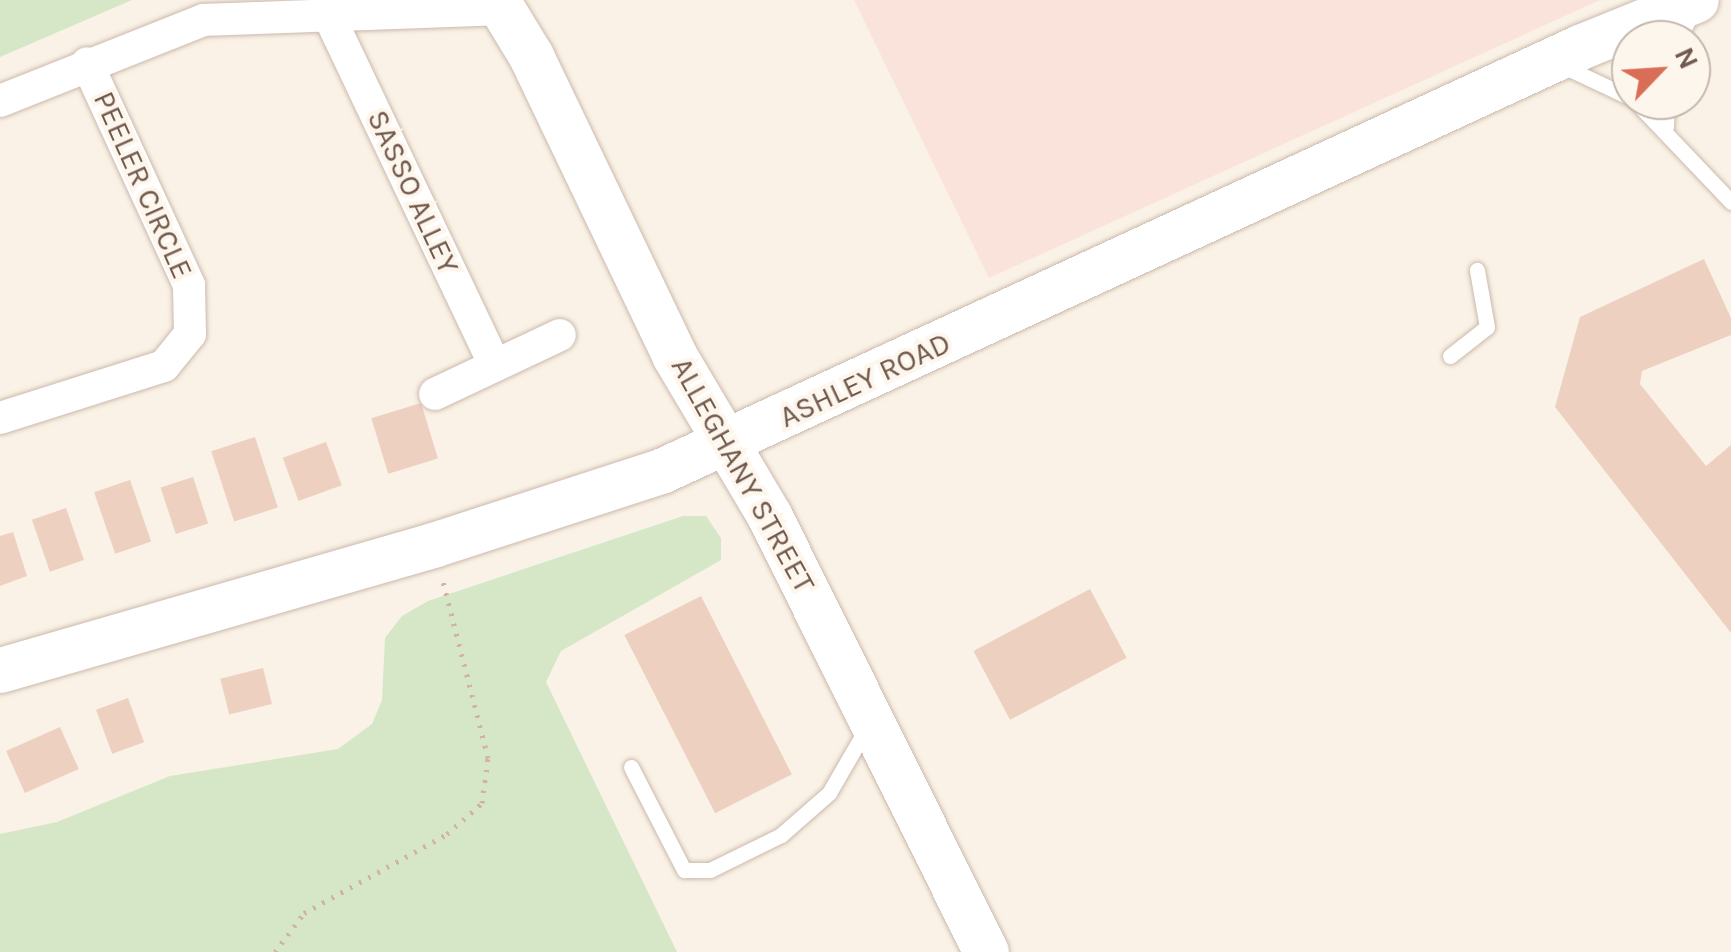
<!DOCTYPE html>
<html>
<head>
<meta charset="utf-8">
<style>
  body { margin:0 }
  #map { position:relative; width:1731px; height:952px; overflow:hidden; background:#faf2e6; font-family:Karla,sans-serif }
  div>[style] { position:absolute }
  [style*='--x'] { left:calc(var(--x)*1px); top:calc(var(--y)*1px); width:calc(var(--w)*1px); rotate:calc(var(--a)*1deg) }
  .commercial>* { inset:0; background:#fae3db }
  .green>* { inset:0; background:#d5e7c6 }
  .building>* { inset:0; background:#edd0c0; transform-origin:0 0 }
  .path>* { height:5px; margin-top:-2.5px; transform-origin:0; background:repeating-linear-gradient(90deg,#d2b3a3 0 2.5px,transparent 0 10.5px) }
  .roads { filter:drop-shadow(0 0 2px #cbb9ad) drop-shadow(0 0 2px #cbb9ad) }
  .lane>* { height:15px; margin:-7.5px; padding:0 7.5px; transform-origin:7.5px; border-radius:7.5px; background:#fff }
  .street>* { height:32px; margin:-16px; padding:0 16px; transform-origin:16px; border-radius:16px; background:#fff }
  .secondary>* { height:45px; margin:-22.5px; padding:0 22.5px; transform-origin:22.5px; border-radius:22.5px; background:#fff }
  span { translate:-50% -50%; white-space:nowrap; text-align:center; line-height:1.15; -webkit-text-stroke:8px #fdf6ec; paint-order:stroke }
  .street-label { font-size:30px; color:#71584d }
  .north { position:absolute; left:1611px; top:20px; width:100px; height:100px; box-sizing:border-box; background:#fdf6ec; border:2px solid #c5b7ac; border-radius:50%; rotate:65deg; font-size:28px; font-weight:700; line-height:40px; text-align:center; color:#71584d }
  .north::after { content:''; display:block; margin:auto; width:35px; height:45px; background:#da6d55; clip-path:polygon(50% 0,100% 100%,50% 72%,0 100%) }
</style>
</head>
<body>
<div id="map">
  <div class="commercial">
    <div style="clip-path:polygon(854px 0,1600px 0,989px 278px)"></div>
  </div>
  <div class="green">
    <div style="clip-path:polygon(0 0,132px 0,0 57px)"></div>
    <div style="clip-path:polygon(683px 516px,706px 516px,721px 538px,721px 560px,561px 651px,546px 682px,677px 952px,0 952px,0 834px,57px 822px,170px 776px,338px 749px,372px 724px,382px 700px,385px 638px,402px 616px,428px 601px)"></div>
  </div>
  <div class="building">
    <div style="clip-path:polygon(1704px 259px,1731px 318px,1731px 335px,1642px 371px,1640px 384px,1706px 466px,1731px 445px,1731px 633px,1555px 407px,1580px 317px)"></div>
    <div style="left:421px;top:403px;width:58px;height:52px;rotate:73deg"></div>
    <div style="left:255px;top:437px;width:74px;height:46px;rotate:72deg"></div>
    <div style="left:326px;top:442px;width:46px;height:46px;rotate:70deg"></div>
    <div style="left:193px;top:477px;width:49px;height:34px;rotate:72deg"></div>
    <div style="left:130px;top:480px;width:65px;height:38px;rotate:71deg"></div>
    <div style="left:66px;top:508px;width:55px;height:36px;rotate:71deg"></div>
    <div style="clip-path:polygon(13px 532px,27px 576px,0 586px,0 536px)"></div>
    <div style="left:1090px;top:589px;width:78px;height:132px;rotate:62deg"></div>
    <div style="left:701px;top:596px;width:200px;height:86px;rotate:63deg"></div>
    <div style="left:263px;top:668px;width:37px;height:44px;rotate:76deg"></div>
    <div style="left:128px;top:698px;width:47px;height:34px;rotate:70deg"></div>
    <div style="left:60px;top:727px;width:46px;height:59px;rotate:66deg"></div>
  </div>
  <div class="path">
    <div style="--x:275;--y:952;--w:49;--a:-53.4"></div>
    <div style="--x:304;--y:913;--w:163;--a:-28.9"></div>
    <div style="--x:447;--y:834;--w:47;--a:-41.5"></div>
    <div style="--x:482;--y:803;--w:45;--a:-82.4"></div>
    <div style="--x:488;--y:758;--w:183;--a:-104.3"></div>
  </div>
  <div class="roads">
    <div class="lane">
      <div style="--x:1678;--y:40;--w:31;--a:-63"></div>
      <div style="--x:1563;--y:66;--w:75;--a:25.2"></div>
      <div style="--x:1634;--y:100;--w:141;--a:46.4"></div>
      <div style="--x:1666;--y:127;--w:27;--a:-88"></div>
      <div style="--x:1450;--y:356;--w:47;--a:-38.1"></div>
      <div style="--x:1487;--y:327;--w:58;--a:-100"></div>
      <div style="--x:631;--y:767;--w:116;--a:62.8"></div>
      <div style="--x:684;--y:870;--w:26;--a:0"></div>
      <div style="--x:710;--y:870;--w:79;--a:-26.2"></div>
      <div style="--x:781;--y:835;--w:64;--a:-41.2"></div>
      <div style="--x:829;--y:793;--w:74;--a:-60"></div>
    </div>
    <div class="street">
      <div style="--x:331;--y:20;--w:382;--a:64.6"></div>
      <div style="--x:0;--y:101;--w:219;--a:-21.7"></div>
      <div style="--x:204;--y:20;--w:299;--a:-2.1"></div>
      <div style="--x:435;--y:394;--w:138;--a:-25.3"></div>
      <div style="--x:0;--y:418;--w:172;--a:-17.6"></div>
      <div style="--x:164;--y:366;--w:41;--a:-50.9"></div>
      <div style="--x:190;--y:334;--w:49;--a:-91.2"></div>
      <div style="--x:189;--y:285;--w:244;--a:-114.7"></div>
    </div>
    <div class="secondary">
      <div style="--x:497;--y:0;--w:66;--a:58.7"></div>
      <div style="--x:531;--y:56;--w:331;--a:64.4"></div>
      <div style="--x:674;--y:355;--w:186;--a:59.3"></div>
      <div style="--x:769;--y:515;--w:488;--a:63.6"></div>
      <div style="--x:0;--y:670;--w:451;--a:-16.1"></div>
      <div style="--x:433;--y:545;--w:240;--a:-18"></div>
      <div style="--x:661;--y:471;--w:1012;--a:-24.77"></div>
      <div style="--x:1580;--y:47;--w:125;--a:-22.1"></div>
    </div>
  </div>
  <div class="street-label">
    <span style="left:143px;top:185px;rotate:66deg">PEELER CIRCLE</span>
    <span style="left:413px;top:192px;rotate:65deg">SASSO ALLEY</span>
    <span style="left:865px;top:380px;rotate:-25deg">ASHLEY ROAD</span>
    <span style="left:743px;top:475px;rotate:61deg">ALLEGHANY STREET</span>
  </div>
  <div class="north">N</div>
</div>
</body>
</html>
